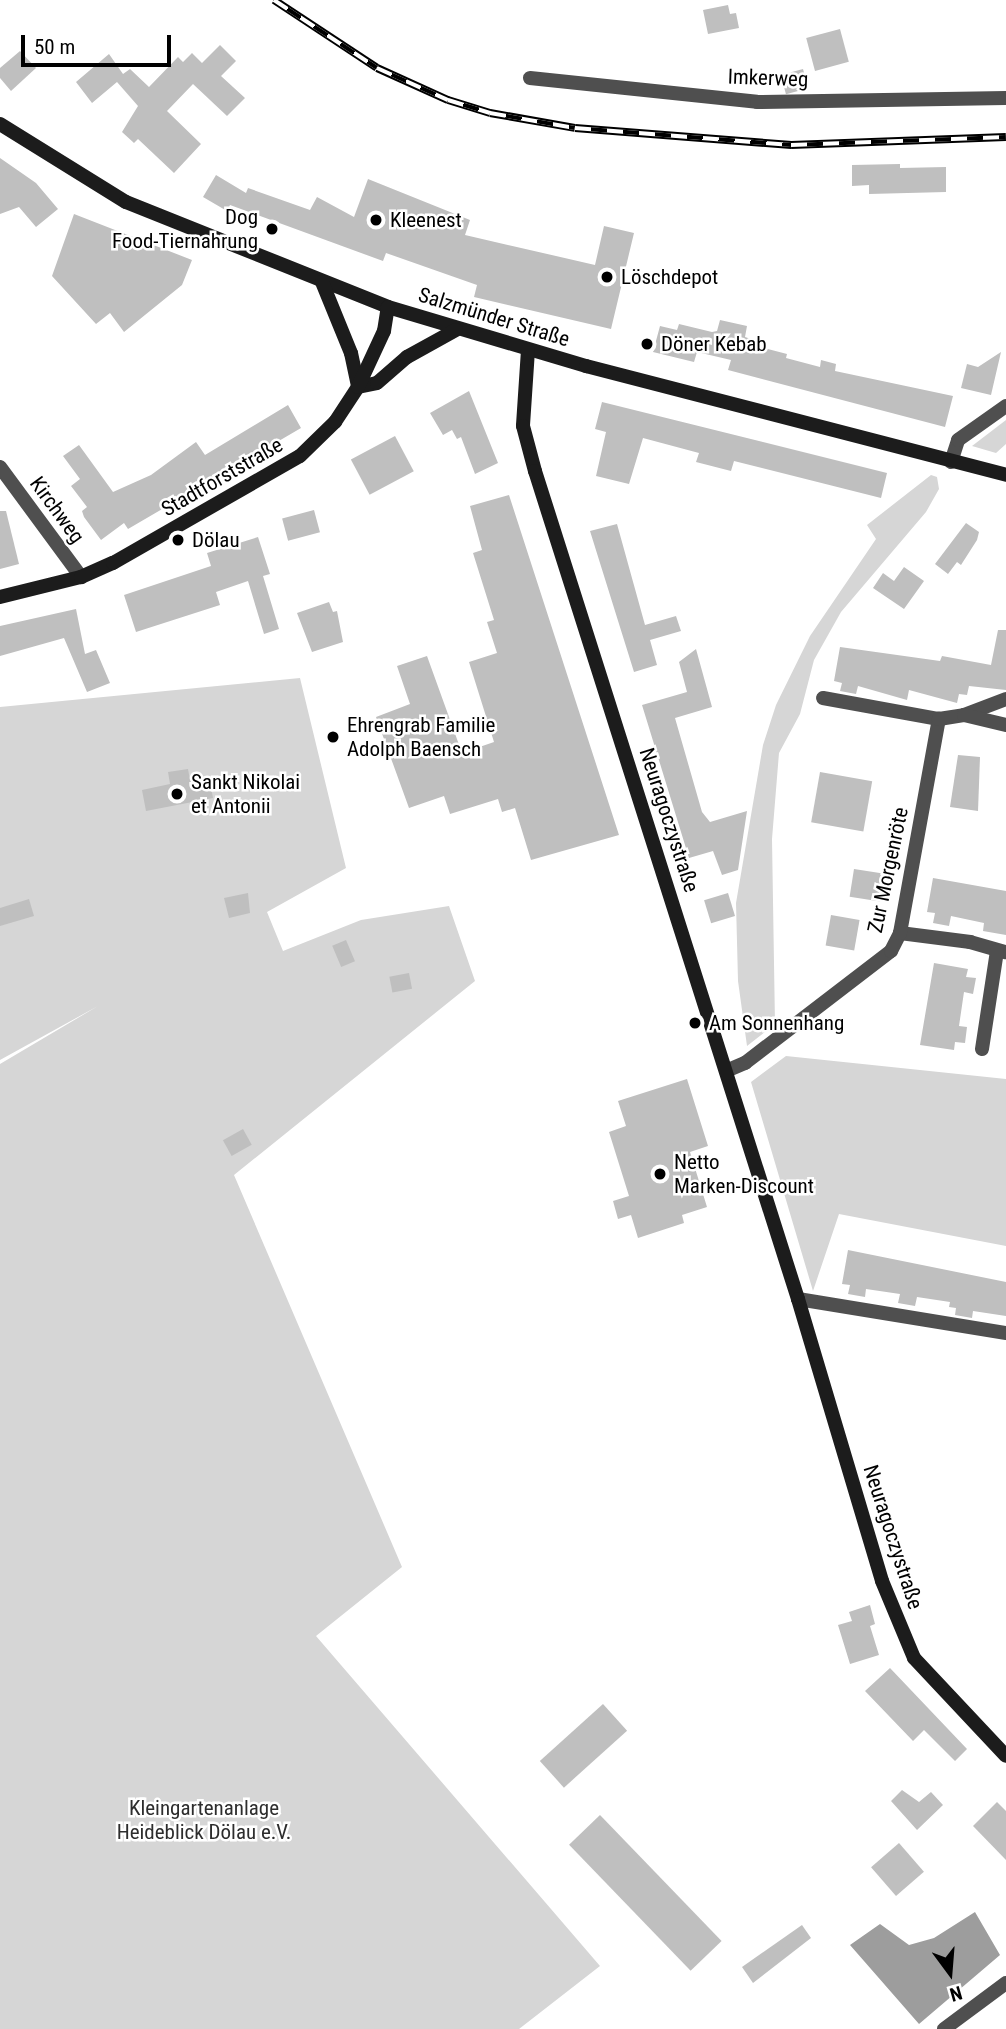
<!DOCTYPE html>
<html>
<head>
<meta charset="utf-8">
<style>
  body { margin:0 }
  #map { position:relative; width:1006px; height:2029px; overflow:hidden; background:#fff; font-family:"Roboto Condensed",sans-serif }
  div>[style] { position:absolute }
  [style*='--x'] { left:calc(var(--x)*1px); top:calc(var(--y)*1px); width:calc(var(--w)*1px); rotate:calc(var(--a)*1deg) }
  .green>* { inset:0; background:#d6d6d6 }
  .water>* { inset:0; background:#9d9d9d }
  .building>* { inset:0; background:#bfbfbf; transform-origin:0 0 }
  .street>* { height:14px; margin:-7px; padding:0 7px; transform-origin:7px; border-radius:7px; background:#4f4f4f }
  .secondary>* { height:14px; margin:-7px; padding:0 7px; transform-origin:7px; border-radius:7px; background:#1c1c1c }
  .rail>* { height:8px; margin-top:-4px; transform-origin:0; background:repeating-linear-gradient(90deg,#fff 0 16px,#000 0 32px); box-sizing:border-box; border-block:2px solid #000 }
  .dots>* { width:19px; height:19px; translate:-50% -50%; box-sizing:border-box; border:4px solid #fff; border-radius:50% }
  span { translate:-50% -50%; white-space:nowrap; text-align:center; line-height:1.15; -webkit-text-stroke:5px #fff; paint-order:stroke }
  .street-label { font-size:21px; color:#000 }
  .poi-label { font-size:21px; color:#000 }
  .right { translate:-100% -50%; text-align:right }
  .left { translate:0 -50%; text-align:left }
  .park-label { font-size:21px; color:#2d2d2d }
  .north { position:absolute; left:915px; top:1938px; width:70px; height:70px; -webkit-text-stroke:5px #fff; paint-order:stroke; rotate:164deg; font-size:19px; font-weight:700; line-height:28px; text-align:center; color:#000 }
  .north::after { content:''; display:block; margin:auto; width:24px; height:32px; background:#000; clip-path:polygon(50% 0,100% 100%,50% 72%,0 100%) }
  .scale { position:absolute; left:21px; top:35px; width:150px; height:32px; box-sizing:border-box; border:4px solid #000; border-top:0; padding-left:9px; font-size:21px; line-height:24px; white-space:nowrap; color:#000; -webkit-text-stroke:5px #fff; paint-order:stroke }
</style>
</head>
<body>
<div id="map">
  <div class="green">
    <div style="clip-path:polygon(1006px 420px,1006px 444px,996px 453px,972px 446px)"></div>
    <div style="clip-path:polygon(931px 475px,937px 477px,939px 489px,926px 512px,841px 612px,814px 660px,800px 714px,779px 753px,772px 839px,775px 1024px,747px 1046px,738px 981px,736px 903px,763px 745px,776px 705px,810px 636px,876px 539px,867px 525px)"></div>
    <div style="clip-path:polygon(300px 678px,346px 868px,267px 912px,283px 951px,361px 920px,449px 906px,475px 981px,234px 1175px,402px 1567px,316px 1636px,600px 1966px,519px 2029px,0 2029px,0 1064px,98px 1006px,0 1060px,0 707px)"></div>
    <div style="clip-path:polygon(786px 1056px,1006px 1079px,1006px 1246px,839px 1214px,813px 1291px,751px 1082px)"></div>
  </div>
  <div class="water">
    <div style="clip-path:polygon(975px 1912px,1000px 1955px,919px 2024px,850px 1945px,880px 1924px,909px 1945px,934px 1938px)"></div>
  </div>
  <div class="building">
    <div style="clip-path:polygon(728px 5px,730px 14px,736px 13px,739px 28px,708px 34px,703px 10px)"></div>
    <div style="left:840px;top:29px;width:34px;height:35px;rotate:75deg"></div>
    <div style="clip-path:polygon(220px 45px,236px 61px,221px 76px,245px 98px,227px 116px,193px 84px,167px 111px,201px 144px,174px 173px,138px 139px,134px 143px,122px 132px,138px 106px,117px 82px,92px 103px,76px 82px,109px 54px,123px 74px,130px 69px,149px 87px,178px 57px,183px 62px,192px 53px,202px 63px)"></div>
    <div style="clip-path:polygon(20px 51px,36px 68px,11px 91px,0 78px,0 68px)"></div>
    <div style="left:803px;top:69px;width:20px;height:23px;rotate:75deg"></div>
    <div style="clip-path:polygon(0 158px,36px 183px,58px 209px,36px 227px,19px 207px,0 214px)"></div>
    <div style="clip-path:polygon(900px 164px,900px 168px,946px 167px,946px 192px,869px 194px,869px 185px,852px 186px,852px 165px)"></div>
    <div style="clip-path:polygon(216px 175px,246px 193px,248px 188px,310px 210px,317px 197px,354px 217px,368px 179px,470px 220px,465px 235px,595px 265px,604px 226px,634px 233px,611px 329px,474px 297px,477px 285px,386px 253px,383px 261px,230px 205px,227px 211px,203px 197px)"></div>
    <div style="clip-path:polygon(74px 214px,192px 260px,182px 285px,124px 332px,110px 313px,96px 324px,52px 276px)"></div>
    <div style="clip-path:polygon(720px 320px,747px 326px,745px 337px,754px 340px,753px 345px,787px 354px,786px 358px,820px 367px,821px 360px,836px 364px,835px 371px,953px 396px,945px 427px,728px 370px,731px 360px,697px 352px,694px 362px,653px 352px,660px 326px,677px 330px,679px 324px,712px 332px,717px 331px)"></div>
    <div style="clip-path:polygon(1001px 352px,991px 395px,961px 388px,967px 364px,978px 367px)"></div>
    <div style="clip-path:polygon(469px 391px,498px 463px,475px 474px,461px 437px,457px 439px,452px 430px,443px 435px,430px 413px)"></div>
    <div style="clip-path:polygon(602px 402px,887px 473px,881px 498px,734px 461px,731px 471px,696px 462px,699px 453px,643px 438px,629px 484px,596px 476px,606px 432px,595px 429px)"></div>
    <div style="clip-path:polygon(288px 405px,301px 428px,128px 529px,124px 523px,101px 540px,84px 517px,82px 511px,87px 507px,71px 486px,80px 479px,63px 456px,79px 445px,113px 492px,151px 475px,196px 442px,205px 455px)"></div>
    <div style="left:395px;top:436px;width:40px;height:50px;rotate:62deg"></div>
    <div style="clip-path:polygon(509px 495px,619px 835px,531px 860px,515px 808px,502px 812px,498px 799px,450px 814px,444px 796px,409px 808px,376px 717px,410px 704px,397px 666px,427px 656px,462px 753px,494px 742px,469px 662px,497px 653px,487px 622px,494px 620px,473px 553px,482px 550px,470px 506px)"></div>
    <div style="left:314px;top:510px;width:23px;height:33px;rotate:75deg"></div>
    <div style="clip-path:polygon(0 511px,6px 511px,19px 564px,0 569px)"></div>
    <div style="clip-path:polygon(966px 523px,979px 532px,977px 540px,961px 565px,957px 562px,948px 574px,935px 564px)"></div>
    <div style="clip-path:polygon(617px 524px,645px 625px,676px 616px,681px 631px,650px 640px,657px 665px,634px 672px,590px 531px)"></div>
    <div style="clip-path:polygon(258px 537px,270px 574px,263px 576px,279px 629px,264px 634px,248px 581px,216px 592px,220px 605px,136px 632px,124px 595px,211px 566px,207px 553px)"></div>
    <div style="clip-path:polygon(904px 567px,924px 581px,904px 609px,873px 588px,883px 573px,894px 581px)"></div>
    <div style="clip-path:polygon(329px 602px,333px 612px,337px 611px,343px 642px,312px 652px,297px 613px)"></div>
    <div style="clip-path:polygon(76px 609px,85px 654px,96px 650px,110px 683px,87px 692px,64px 638px,0 656px,0 626px)"></div>
    <div style="clip-path:polygon(998px 630px,1006px 630px,1006px 690px,969px 686px,967px 695px,959px 694px,957px 703px,909px 690px,907px 700px,858px 686px,856px 694px,840px 691px,842px 683px,834px 681px,840px 647px,940px 661px,942px 656px,991px 665px)"></div>
    <div style="clip-path:polygon(696px 649px,712px 707px,675px 718px,702px 812px,710px 822px,747px 811px,738px 870px,722px 875px,713px 851px,689px 858px,642px 705px,687px 692px,679px 662px)"></div>
    <div style="clip-path:polygon(958px 755px,980px 757px,978px 811px,950px 807px)"></div>
    <div style="clip-path:polygon(188px 769px,190px 780px,209px 777px,213px 798px,146px 811px,142px 790px,170px 784px,168px 772px)"></div>
    <div style="left:820px;top:772px;width:53px;height:51px;rotate:10deg"></div>
    <div style="left:854px;top:869px;width:31px;height:28px;rotate:9deg"></div>
    <div style="clip-path:polygon(933px 878px,1006px 891px,1006px 935px,983px 931px,984px 923px,951px 916px,949px 926px,933px 923px,935px 913px,927px 912px)"></div>
    <div style="clip-path:polygon(248px 893px,250px 913px,229px 918px,224px 898px)"></div>
    <div style="left:728px;top:893px;width:24px;height:25px;rotate:73deg"></div>
    <div style="clip-path:polygon(29px 899px,34px 916px,0 926px,0 908px)"></div>
    <div style="left:831px;top:915px;width:29px;height:31px;rotate:10deg"></div>
    <div style="left:346px;top:940px;width:23px;height:15px;rotate:67deg"></div>
    <div style="clip-path:polygon(934px 963px,968px 969px,966px 977px,976px 978px,973px 994px,964px 992px,959px 1026px,967px 1027px,965px 1043px,955px 1042px,954px 1050px,920px 1045px)"></div>
    <div style="left:409px;top:973px;width:16px;height:20px;rotate:79deg"></div>
    <div style="clip-path:polygon(687px 1079px,708px 1146px,690px 1152px,707px 1207px,682px 1215px,684px 1223px,638px 1238px,631px 1215px,618px 1219px,613px 1201px,629px 1196px,609px 1132px,626px 1126px,618px 1101px)"></div>
    <div style="left:243px;top:1129px;width:18px;height:23px;rotate:61deg"></div>
    <div style="clip-path:polygon(848px 1250px,1006px 1282px,1006px 1316px,973px 1311px,972px 1318px,955px 1315px,956px 1308px,949px 1307px,950px 1302px,917px 1297px,915px 1306px,898px 1303px,900px 1294px,866px 1289px,865px 1297px,848px 1294px,850px 1285px,842px 1284px)"></div>
    <div style="clip-path:polygon(870px 1605px,875px 1624px,870px 1626px,879px 1655px,850px 1664px,838px 1625px,852px 1621px,849px 1612px)"></div>
    <div style="clip-path:polygon(890px 1668px,967px 1749px,955px 1761px,924px 1730px,913px 1741px,865px 1691px)"></div>
    <div style="left:603px;top:1704px;width:36px;height:85px;rotate:48deg"></div>
    <div style="clip-path:polygon(902px 1790px,919px 1802px,931px 1792px,943px 1805px,917px 1830px,891px 1801px)"></div>
    <div style="clip-path:polygon(997px 1802px,1006px 1811px,1006px 1860px,973px 1826px)"></div>
    <div style="left:600px;top:1815px;width:175px;height:43px;rotate:46deg"></div>
    <div style="left:899px;top:1843px;width:38px;height:37px;rotate:49deg"></div>
    <div style="clip-path:polygon(802px 1925px,811px 1938px,753px 1983px,742px 1967px)"></div>
  </div>
  <div class="street">
    <div style="--x:530;--y:78;--w:228;--a:6"></div>
    <div style="--x:757;--y:102;--w:249;--a:-0.9"></div>
    <div style="--x:951;--y:462;--w:23;--a:-72"></div>
    <div style="--x:958;--y:440;--w:59;--a:-35.3"></div>
    <div style="--x:0;--y:467;--w:137;--a:53.6"></div>
    <div style="--x:823;--y:698;--w:118;--a:10.3"></div>
    <div style="--x:964;--y:715;--w:45;--a:-20.9"></div>
    <div style="--x:900;--y:933;--w:71;--a:7.3"></div>
    <div style="--x:970;--y:942;--w:37;--a:16"></div>
    <div style="--x:982;--y:1049;--w:99;--a:-81.3"></div>
    <div style="--x:726;--y:1071;--w:21;--a:-23"></div>
    <div style="--x:745;--y:1063;--w:184;--a:-37.5"></div>
    <div style="--x:891;--y:951;--w:20;--a:-63"></div>
    <div style="--x:900;--y:933;--w:218;--a:-79.7"></div>
    <div style="--x:939;--y:719;--w:25;--a:-9"></div>
    <div style="--x:964;--y:715;--w:43;--a:13.4"></div>
    <div style="--x:798;--y:1299;--w:211;--a:9.3"></div>
    <div style="--x:944;--y:2029;--w:77;--a:-36.6"></div>
  </div>
  <div class="secondary">
    <div style="--x:0;--y:124;--w:148;--a:31.8"></div>
    <div style="--x:126;--y:202;--w:282;--a:21.8"></div>
    <div style="--x:388;--y:307;--w:207;--a:16.6"></div>
    <div style="--x:586;--y:366;--w:434;--a:14.5"></div>
    <div style="--x:322;--y:282;--w:77;--a:67.8"></div>
    <div style="--x:351;--y:353;--w:35;--a:78"></div>
    <div style="--x:528;--y:350;--w:76;--a:93.8"></div>
    <div style="--x:523;--y:426;--w:47;--a:75.1"></div>
    <div style="--x:535;--y:471;--w:869;--a:72.38"></div>
    <div style="--x:798;--y:1299;--w:294;--a:73.4"></div>
    <div style="--x:882;--y:1581;--w:83;--a:67.4"></div>
    <div style="--x:914;--y:1658;--w:134;--a:46.8"></div>
    <div style="--x:358;--y:387;--w:19;--a:-12"></div>
    <div style="--x:377;--y:383;--w:40;--a:-41"></div>
    <div style="--x:407;--y:357;--w:56;--a:-28.9"></div>
    <div style="--x:0;--y:597;--w:83;--a:-13.9"></div>
    <div style="--x:81;--y:577;--w:35;--a:-24"></div>
    <div style="--x:113;--y:563;--w:215;--a:-29.8"></div>
    <div style="--x:300;--y:456;--w:49;--a:-44.2"></div>
    <div style="--x:335;--y:422;--w:42;--a:-56.7"></div>
    <div style="--x:358;--y:387;--w:62;--a:-65.1"></div>
    <div style="--x:384;--y:331;--w:24;--a:-81"></div>
  </div>
  <div class="rail">
    <div style="--x:274;--y:0;--w:123;--a:33.4"></div>
    <div style="--x:377;--y:68;--w:78;--a:24.3"></div>
    <div style="--x:448;--y:100;--w:44;--a:17.2"></div>
    <div style="--x:490;--y:113;--w:86;--a:10"></div>
    <div style="--x:575;--y:128;--w:217;--a:4.5"></div>
    <div style="--x:791;--y:145;--w:215;--a:-2.1"></div>
  </div>
  <div class="dots">
    <div style="left:376px;top:220px;background:#000"></div>
    <div style="left:272px;top:229px;background:#000"></div>
    <div style="left:607px;top:277px;background:#000"></div>
    <div style="left:647px;top:344px;background:#000"></div>
    <div style="left:178px;top:540px;background:#000"></div>
    <div style="left:333px;top:737px;background:#000"></div>
    <div style="left:177px;top:794px;background:#000"></div>
    <div style="left:695px;top:1023px;background:#000"></div>
    <div style="left:660px;top:1174px;background:#000"></div>
  </div>
  <div class="street-label">
    <span style="left:768px;top:78px;rotate:2deg">Imkerweg</span>
    <span style="left:494px;top:317px;rotate:17deg">Salzmünder Straße</span>
    <span style="left:222px;top:477px;rotate:-30deg">Stadtforststraße</span>
    <span style="left:57px;top:510px;rotate:54deg">Kirchweg</span>
    <span style="left:669px;top:820px;rotate:72deg">Neuragoczystraße</span>
    <span style="left:888px;top:870px;rotate:-78deg">Zur Morgenröte</span>
    <span style="left:893px;top:1537px;rotate:72deg">Neuragoczystraße</span>
  </div>
  <div class="poi-label">
    <span class="right" style="left:258px;top:229px">Dog<br>Food-Tiernahrung</span>
    <span class="left" style="left:390px;top:220px">Kleenest</span>
    <span class="left" style="left:621px;top:277px">Löschdepot</span>
    <span class="left" style="left:661px;top:344px">Döner Kebab</span>
    <span class="left" style="left:192px;top:540px">Dölau</span>
    <span class="left" style="left:347px;top:737px">Ehrengrab Familie<br>Adolph Baensch</span>
    <span class="left" style="left:191px;top:794px">Sankt Nikolai<br>et Antonii</span>
    <span class="left" style="left:709px;top:1023px">Am Sonnenhang</span>
    <span class="left" style="left:674px;top:1174px">Netto<br>Marken-Discount</span>
  </div>
  <div class="park-label">
    <span style="left:204px;top:1820px">Kleingartenanlage<br>Heideblick Dölau e.V.</span>
  </div>
  <div class="north">N</div>
  <div class="scale">50 m</div>
</div>
</body>
</html>
